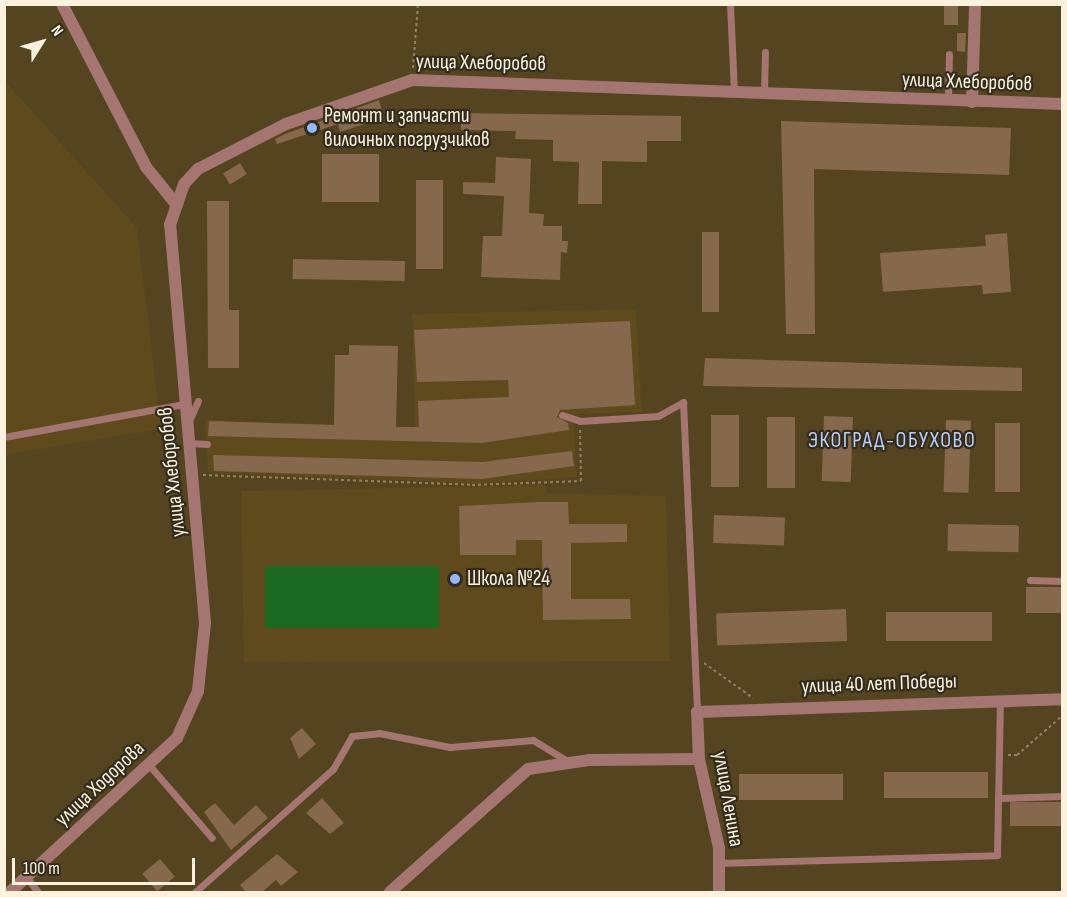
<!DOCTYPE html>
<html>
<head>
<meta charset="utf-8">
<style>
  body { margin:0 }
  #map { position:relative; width:1067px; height:897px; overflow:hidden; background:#544420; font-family:"Sofia Sans Condensed",sans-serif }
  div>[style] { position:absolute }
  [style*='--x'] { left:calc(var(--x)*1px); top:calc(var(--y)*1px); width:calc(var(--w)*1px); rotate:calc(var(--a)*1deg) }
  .built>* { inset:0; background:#5f4a1e }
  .green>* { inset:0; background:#1c6922; transform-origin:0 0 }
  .building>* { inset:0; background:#86684c; transform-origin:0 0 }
  .path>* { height:2px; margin-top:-1px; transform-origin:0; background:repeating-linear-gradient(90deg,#8f8263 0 3px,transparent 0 6px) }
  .lane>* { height:7px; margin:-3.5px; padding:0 3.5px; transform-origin:3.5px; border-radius:3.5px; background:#a47571 }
  .street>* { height:12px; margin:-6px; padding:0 6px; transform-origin:6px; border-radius:6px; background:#a47571 }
  .dots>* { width:16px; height:16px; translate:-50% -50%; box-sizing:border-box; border:3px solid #332b1c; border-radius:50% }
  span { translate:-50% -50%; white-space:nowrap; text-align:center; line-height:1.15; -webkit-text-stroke:4.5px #332b1c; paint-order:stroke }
  .street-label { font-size:21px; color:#fcf2de }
  .poi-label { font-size:21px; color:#fcf2de }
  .left { translate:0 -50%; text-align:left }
  .neighbourhood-label { font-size:22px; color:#bbcff7; letter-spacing:1.5px }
  .frame { position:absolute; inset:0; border:6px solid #fcf2de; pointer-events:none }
  .north { position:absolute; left:12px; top:12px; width:60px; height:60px; -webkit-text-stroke:4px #332b1c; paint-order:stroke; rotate:53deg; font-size:16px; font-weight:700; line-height:24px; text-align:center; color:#fcf2de }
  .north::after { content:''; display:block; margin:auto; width:21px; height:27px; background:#fcf2de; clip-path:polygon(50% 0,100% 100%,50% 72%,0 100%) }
  .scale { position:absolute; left:12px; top:858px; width:183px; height:27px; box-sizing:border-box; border:3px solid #fcf2de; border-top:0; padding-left:8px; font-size:18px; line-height:21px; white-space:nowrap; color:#fcf2de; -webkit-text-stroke:4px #332b1c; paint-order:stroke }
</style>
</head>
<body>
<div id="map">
  <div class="built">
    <div style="clip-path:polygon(4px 80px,137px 228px,161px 429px,5px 455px)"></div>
    <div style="clip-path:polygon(636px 309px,642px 412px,573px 414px,577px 477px,478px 484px,208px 472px,205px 420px,415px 427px,412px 314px)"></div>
    <div style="clip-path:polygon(545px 485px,547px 493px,666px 496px,670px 661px,244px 662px,241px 491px)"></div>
  </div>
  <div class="green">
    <div style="left:265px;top:566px;width:174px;height:62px"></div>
  </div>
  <div class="building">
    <div style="left:944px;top:4px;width:14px;height:21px"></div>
    <div style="clip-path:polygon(957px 33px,966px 33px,965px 52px,957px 51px)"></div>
    <div style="clip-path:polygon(379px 100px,384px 118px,340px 132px,338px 124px,277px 144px,275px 139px,285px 134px)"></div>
    <div style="clip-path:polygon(461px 113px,681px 116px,681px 141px,647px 141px,647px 162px,602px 161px,602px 204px,578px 204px,579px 162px,553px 161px,553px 140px,515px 139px,516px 131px,461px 130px)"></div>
    <div style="clip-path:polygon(781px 121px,1011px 128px,1009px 175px,814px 169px,815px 334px,786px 334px)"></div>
    <div style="left:322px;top:154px;width:57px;height:48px"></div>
    <div style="clip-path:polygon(496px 157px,531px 159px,529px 213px,544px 214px,543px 226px,562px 226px,562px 241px,568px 241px,567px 253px,561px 252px,560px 280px,481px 277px,483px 236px,502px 236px,504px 196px,463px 194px,463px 182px,495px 183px)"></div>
    <div style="left:240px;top:163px;width:13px;height:20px;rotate:58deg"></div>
    <div style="left:416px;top:180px;width:27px;height:89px"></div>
    <div style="clip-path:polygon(207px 201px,229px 201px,229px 310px,239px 310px,239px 368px,208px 368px)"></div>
    <div style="left:702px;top:232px;width:17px;height:80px"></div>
    <div style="clip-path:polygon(1007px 233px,1011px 292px,983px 294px,982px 285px,883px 292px,880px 253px,986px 246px,985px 235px)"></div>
    <div style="left:293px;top:259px;width:112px;height:20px;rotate:1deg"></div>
    <div style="clip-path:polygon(630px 321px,635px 405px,560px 410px,557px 417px,568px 423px,569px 430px,482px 443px,208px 436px,209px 421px,334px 425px,335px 355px,349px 355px,349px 345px,398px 346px,396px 427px,419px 427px,418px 401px,509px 397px,508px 380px,417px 382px,414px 330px)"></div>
    <div style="clip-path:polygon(705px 358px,1022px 368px,1022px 391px,703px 386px)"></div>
    <div style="left:711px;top:415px;width:28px;height:72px"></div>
    <div style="left:824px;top:416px;width:29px;height:65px;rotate:2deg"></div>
    <div style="left:767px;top:417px;width:28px;height:71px"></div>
    <div style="left:946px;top:420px;width:25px;height:72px;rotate:2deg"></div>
    <div style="left:995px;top:423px;width:25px;height:69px"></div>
    <div style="clip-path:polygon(572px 451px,574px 466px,482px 479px,214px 471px,213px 455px,482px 462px)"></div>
    <div style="clip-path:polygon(540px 502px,568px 502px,569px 524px,627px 524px,627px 542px,571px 543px,571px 599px,630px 599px,631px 619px,543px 620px,542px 540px,516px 540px,516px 555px,460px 555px,459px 506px)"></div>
    <div style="left:714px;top:515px;width:71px;height:28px;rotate:2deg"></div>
    <div style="left:948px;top:524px;width:71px;height:27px;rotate:1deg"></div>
    <div style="left:1062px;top:587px;width:26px;height:36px;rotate:90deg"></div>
    <div style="left:846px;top:609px;width:32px;height:130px;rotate:88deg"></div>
    <div style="left:886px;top:612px;width:106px;height:29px"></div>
    <div style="clip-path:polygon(302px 728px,316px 744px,299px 759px,290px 738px)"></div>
    <div style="left:884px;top:772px;width:104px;height:26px"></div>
    <div style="left:739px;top:774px;width:104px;height:26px"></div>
    <div style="clip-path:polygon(322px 798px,344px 823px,330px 834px,306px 813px)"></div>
    <div style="left:1062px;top:802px;width:24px;height:52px;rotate:90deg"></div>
    <div style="clip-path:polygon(215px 803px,234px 825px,256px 805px,268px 818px,231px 850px,204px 812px)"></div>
    <div style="clip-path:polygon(277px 854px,298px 872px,281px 886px,276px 880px,262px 892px,246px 892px,240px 885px)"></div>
    <div style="left:160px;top:859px;width:23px;height:23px;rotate:50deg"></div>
  </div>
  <div class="path">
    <div style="--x:413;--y:68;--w:64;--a:-85.5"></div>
    <div style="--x:203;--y:475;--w:269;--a:2.1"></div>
    <div style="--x:472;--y:485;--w:109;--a:-2.1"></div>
    <div style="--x:581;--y:481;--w:51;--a:-91.1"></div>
    <div style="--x:704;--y:663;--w:60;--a:35.5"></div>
    <div style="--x:1008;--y:755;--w:9;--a:0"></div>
    <div style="--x:1017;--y:755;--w:60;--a:-40.9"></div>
  </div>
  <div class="lane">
    <div style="--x:730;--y:4;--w:87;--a:87.4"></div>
    <div style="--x:764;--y:92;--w:40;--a:-88.6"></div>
    <div style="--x:948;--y:101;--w:47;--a:-88.8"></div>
    <div style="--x:562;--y:415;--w:19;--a:18"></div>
    <div style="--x:580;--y:421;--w:78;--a:-3.7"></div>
    <div style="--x:658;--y:416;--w:29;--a:-29"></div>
    <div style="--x:683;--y:402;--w:310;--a:87.4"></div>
    <div style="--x:189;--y:421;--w:22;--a:-66"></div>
    <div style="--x:4;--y:437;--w:183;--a:-10.4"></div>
    <div style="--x:189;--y:443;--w:18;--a:3"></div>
    <div style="--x:1030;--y:580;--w:32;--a:2"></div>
    <div style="--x:149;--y:765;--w:96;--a:49.2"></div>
    <div style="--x:998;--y:798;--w:64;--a:-1.8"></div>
    <div style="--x:718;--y:863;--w:279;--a:-1.6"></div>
    <div style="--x:997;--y:855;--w:155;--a:-88.9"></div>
    <div style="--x:27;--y:878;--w:18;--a:52"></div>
    <div style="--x:195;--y:892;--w:185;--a:-41.7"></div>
    <div style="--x:333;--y:769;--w:38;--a:-60"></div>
    <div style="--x:352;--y:736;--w:27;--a:-6"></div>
    <div style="--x:379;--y:733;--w:72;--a:11.2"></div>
    <div style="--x:450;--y:747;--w:83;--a:-4.8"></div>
    <div style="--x:533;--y:740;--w:42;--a:31.4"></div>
  </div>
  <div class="street">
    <div style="--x:62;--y:4;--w:183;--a:62.7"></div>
    <div style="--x:146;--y:167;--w:46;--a:51.1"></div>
    <div style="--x:972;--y:102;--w:98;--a:-88.2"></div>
    <div style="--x:10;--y:892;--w:227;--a:-42.7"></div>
    <div style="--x:177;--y:738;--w:51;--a:-65.9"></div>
    <div style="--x:198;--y:691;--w:68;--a:-84.1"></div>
    <div style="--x:205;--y:623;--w:400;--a:-95"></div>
    <div style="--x:170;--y:225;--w:43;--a:-71.1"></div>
    <div style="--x:184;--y:184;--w:21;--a:-47"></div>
    <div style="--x:198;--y:169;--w:99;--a:-27.1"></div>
    <div style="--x:286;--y:124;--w:133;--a:-19.2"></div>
    <div style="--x:412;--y:80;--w:650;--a:2.11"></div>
    <div style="--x:390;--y:892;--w:185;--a:-41.7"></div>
    <div style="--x:528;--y:769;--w:63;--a:-8.3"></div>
    <div style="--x:590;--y:760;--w:109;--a:-0.5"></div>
    <div style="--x:719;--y:892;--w:44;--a:-90"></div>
    <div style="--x:719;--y:848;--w:91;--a:-102.7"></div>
    <div style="--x:699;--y:759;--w:47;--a:-92.4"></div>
    <div style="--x:697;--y:712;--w:365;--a:-2"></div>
  </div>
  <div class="dots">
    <div style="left:312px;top:128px;background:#94b7fd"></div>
    <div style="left:455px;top:579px;background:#94b7fd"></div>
  </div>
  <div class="street-label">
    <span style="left:481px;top:63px;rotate:1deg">улица Хлеборобов</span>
    <span style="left:967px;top:82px;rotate:2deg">улица Хлеборобов</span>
    <span style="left:172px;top:472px;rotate:-96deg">улица Хлеборобов</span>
    <span style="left:879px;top:684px;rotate:-2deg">улица 40 лет Победы</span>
    <span style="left:100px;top:784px;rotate:-43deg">улица Ходорова</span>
    <span style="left:728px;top:799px;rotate:80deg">улица Ленина</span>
  </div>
  <div class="poi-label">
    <span class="left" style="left:324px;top:128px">Ремонт и запчасти<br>вилочных погрузчиков</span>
    <span class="left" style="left:467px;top:579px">Школа №24</span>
  </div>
  <div class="neighbourhood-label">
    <span style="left:892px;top:441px">ЭКОГРАД-ОБУХОВО</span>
  </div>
  <div class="frame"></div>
  <div class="north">N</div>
  <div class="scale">100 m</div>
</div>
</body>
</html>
